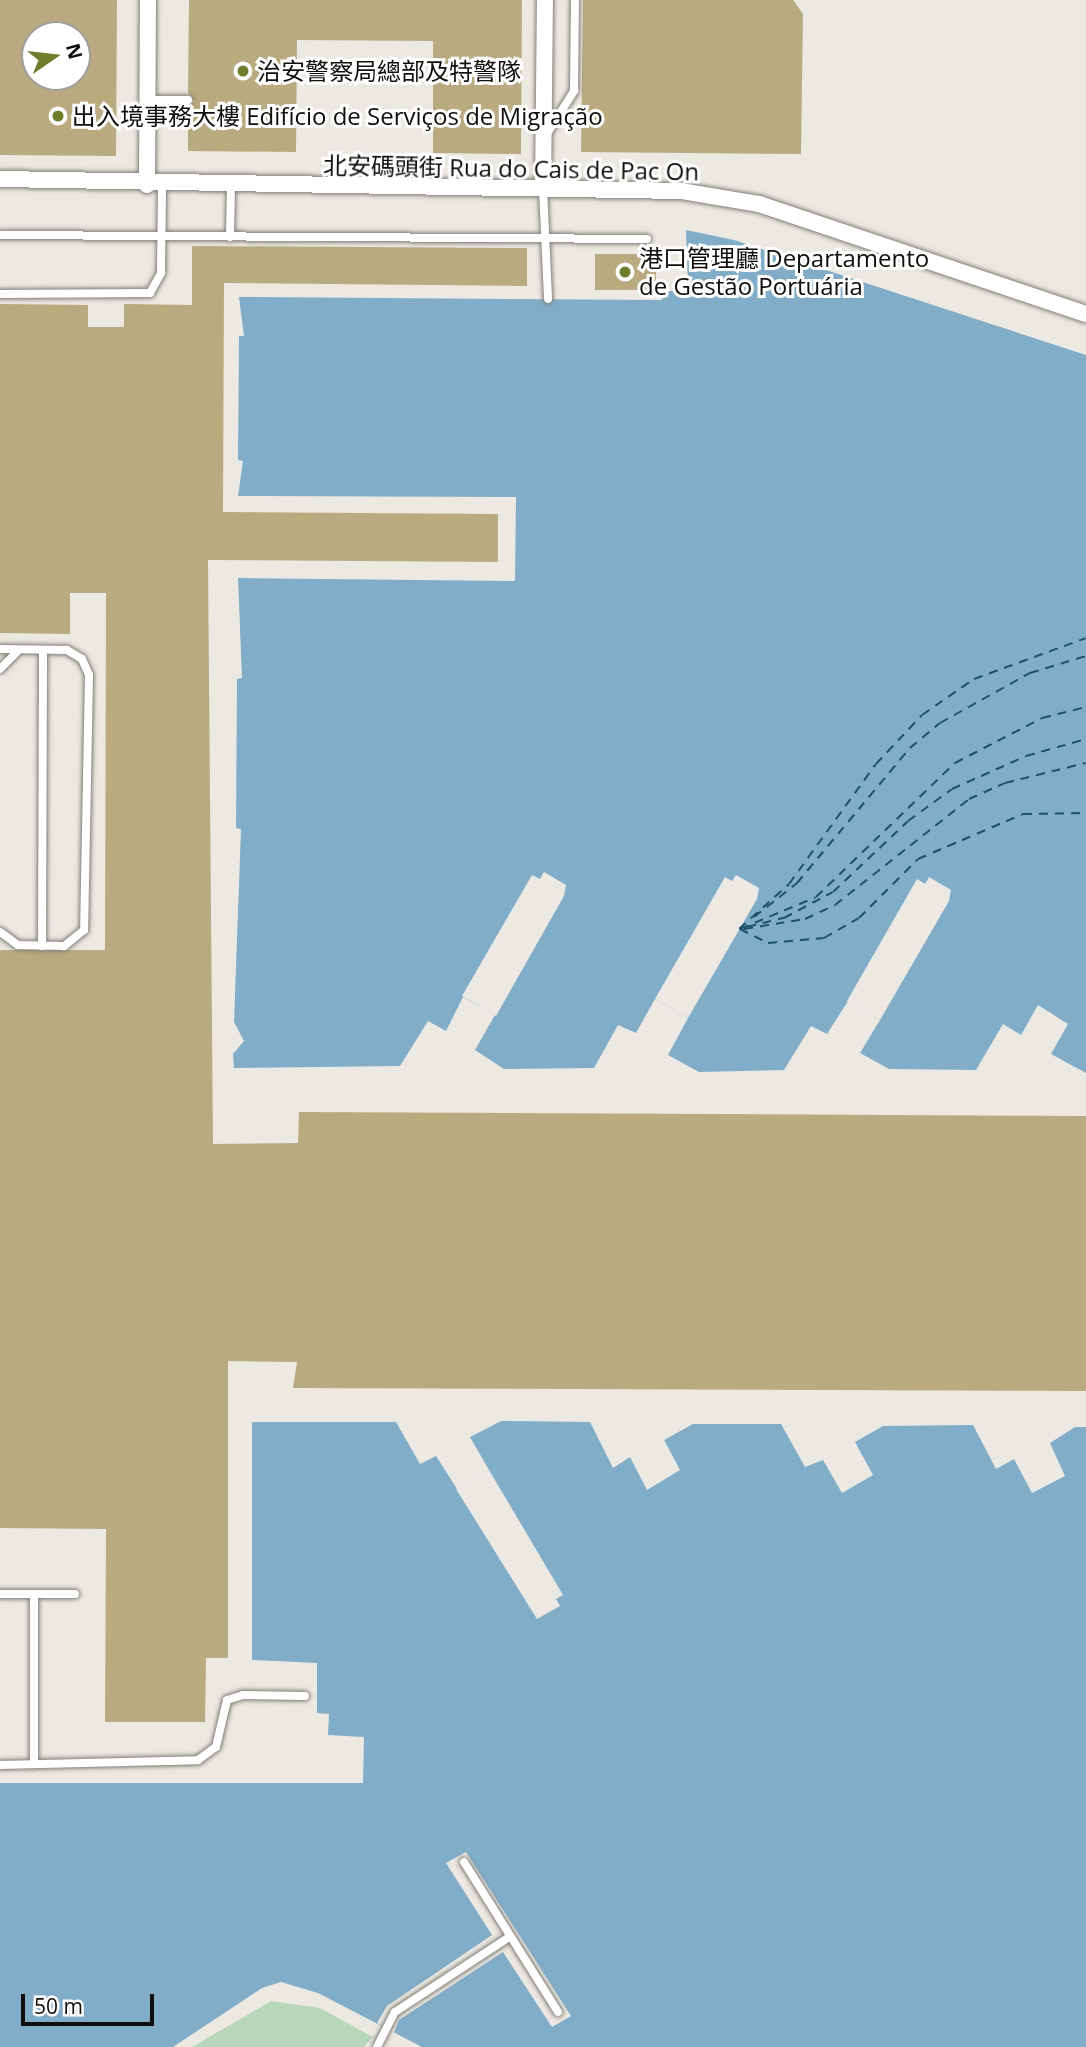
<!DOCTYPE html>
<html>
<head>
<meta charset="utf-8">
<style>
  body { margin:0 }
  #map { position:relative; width:1086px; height:2047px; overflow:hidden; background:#ece9e2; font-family:"Open Sans","Noto Sans SC",sans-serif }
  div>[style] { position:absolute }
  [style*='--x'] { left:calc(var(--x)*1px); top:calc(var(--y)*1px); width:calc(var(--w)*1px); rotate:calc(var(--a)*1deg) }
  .green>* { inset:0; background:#b7d6ba }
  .water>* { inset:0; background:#81adc8 }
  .pier>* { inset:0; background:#ece9e2 }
  .ferry>* { height:2px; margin-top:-1px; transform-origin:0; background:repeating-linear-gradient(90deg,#1c516e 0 9px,transparent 0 16px) }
  .building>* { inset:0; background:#baaa7f; transform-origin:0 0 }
  .roads { filter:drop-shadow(0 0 2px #817e77) drop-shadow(0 0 2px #817e77) }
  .lane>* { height:8px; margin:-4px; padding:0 4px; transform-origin:4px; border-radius:4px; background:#fff }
  .street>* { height:16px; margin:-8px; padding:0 8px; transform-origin:8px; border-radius:8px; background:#fff }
  .dots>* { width:19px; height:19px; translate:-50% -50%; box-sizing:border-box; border:4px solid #fff; border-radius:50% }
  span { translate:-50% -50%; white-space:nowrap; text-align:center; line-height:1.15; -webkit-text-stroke:6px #fff; paint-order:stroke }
  .poi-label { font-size:24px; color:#0f0e0b }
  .left { translate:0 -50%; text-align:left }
  .street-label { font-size:24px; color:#0f0e0b }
  .north { position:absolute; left:21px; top:21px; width:70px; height:70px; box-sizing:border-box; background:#fff; border:2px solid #9f9f9d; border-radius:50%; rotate:76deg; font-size:19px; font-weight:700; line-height:28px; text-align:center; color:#0f0e0b }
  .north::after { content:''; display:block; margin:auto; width:24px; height:32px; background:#6e7e2c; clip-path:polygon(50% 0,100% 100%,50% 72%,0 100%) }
  .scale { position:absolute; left:21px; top:1994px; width:133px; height:32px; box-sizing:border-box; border:4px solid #0f0e0b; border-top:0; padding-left:9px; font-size:21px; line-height:24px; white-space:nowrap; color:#0f0e0b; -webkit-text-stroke:5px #fff; paint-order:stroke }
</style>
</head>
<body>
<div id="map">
  <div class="green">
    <div style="clip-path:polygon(271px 2001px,320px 2008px,373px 2037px,364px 2047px,192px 2047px)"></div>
  </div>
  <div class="water">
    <div style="clip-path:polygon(686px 230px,734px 240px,1086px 355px,1086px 1073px,1051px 1054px,1068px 1024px,1038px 1005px,1021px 1035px,1003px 1024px,976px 1070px,889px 1069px,860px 1053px,880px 1020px,848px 1001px,827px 1034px,811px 1026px,784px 1070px,699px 1072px,668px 1055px,688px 1018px,655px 999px,636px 1033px,618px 1025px,594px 1068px,504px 1069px,475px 1050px,495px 1015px,463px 997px,446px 1031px,428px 1021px,400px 1066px,234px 1068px,233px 1054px,244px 1041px,234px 1022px,241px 829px,236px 828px,237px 679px,242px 678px,238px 578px,515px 581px,516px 497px,238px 496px,243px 461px,238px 460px,239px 336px,244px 336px,239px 297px,662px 300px,662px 292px,688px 289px)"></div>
    <div style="clip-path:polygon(501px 1421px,590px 1422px,613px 1468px,630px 1457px,647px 1490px,680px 1470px,664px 1440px,693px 1424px,781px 1424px,805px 1467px,823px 1460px,842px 1493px,873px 1475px,855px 1442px,883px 1426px,973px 1425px,996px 1469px,1014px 1459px,1032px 1493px,1065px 1476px,1050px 1443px,1075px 1427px,1086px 1427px,1086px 2047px,422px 2047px,318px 1993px,281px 1982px,262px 1988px,173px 2047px,0 2047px,0 1783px,363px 1783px,364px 1737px,328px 1735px,329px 1714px,317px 1713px,317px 1663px,252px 1660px,252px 1422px,396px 1422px,420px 1464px,436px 1456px,457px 1489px,489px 1470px,470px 1437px)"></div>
  </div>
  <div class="pier">
    <div style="clip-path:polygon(544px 872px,566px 885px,564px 896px,496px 1016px,462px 996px,532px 875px,540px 879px)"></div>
    <div style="clip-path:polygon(736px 875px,759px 888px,757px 899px,688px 1018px,655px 999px,725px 877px,732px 881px)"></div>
    <div style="clip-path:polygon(929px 877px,951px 890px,949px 901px,880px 1020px,847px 1001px,917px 879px,925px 884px)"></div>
    <div style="clip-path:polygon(489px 1470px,563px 1595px,556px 1599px,560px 1606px,537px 1619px,456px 1489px)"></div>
    <div style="clip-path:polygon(466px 1852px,571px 2016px,552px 2027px,503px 1952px,399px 2020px,394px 2033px,377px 2023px,387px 2006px,492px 1935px,446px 1863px)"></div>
  </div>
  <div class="ferry">
    <div style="--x:754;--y:917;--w:55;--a:-38.3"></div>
    <div style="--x:797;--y:883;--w:176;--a:-50.1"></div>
    <div style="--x:910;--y:748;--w:39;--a:-40"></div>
    <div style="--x:940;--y:723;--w:103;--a:-29.1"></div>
    <div style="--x:1030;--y:673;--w:59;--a:-16.9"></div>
    <div style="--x:747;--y:927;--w:38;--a:-14"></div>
    <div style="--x:784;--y:918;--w:55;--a:-28"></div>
    <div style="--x:833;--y:892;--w:103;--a:-43.4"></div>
    <div style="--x:908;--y:821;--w:54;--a:-36"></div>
    <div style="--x:952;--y:789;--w:81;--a:-24"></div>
    <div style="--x:1026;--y:756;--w:62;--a:-15.8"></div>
    <div style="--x:739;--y:929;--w:67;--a:-42"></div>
    <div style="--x:789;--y:884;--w:148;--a:-54.1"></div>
    <div style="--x:876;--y:764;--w:67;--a:-46.8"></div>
    <div style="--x:922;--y:715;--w:63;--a:-34.7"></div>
    <div style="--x:974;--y:679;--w:119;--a:-20.1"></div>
    <div style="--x:740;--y:929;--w:82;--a:-22.8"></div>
    <div style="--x:816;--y:897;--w:193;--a:-44"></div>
    <div style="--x:955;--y:763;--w:98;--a:-27.3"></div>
    <div style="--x:1042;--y:718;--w:45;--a:-14"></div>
    <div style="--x:740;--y:929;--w:31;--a:27"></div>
    <div style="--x:768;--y:943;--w:56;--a:-5.1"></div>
    <div style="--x:824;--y:938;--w:40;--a:-29.7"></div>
    <div style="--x:859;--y:918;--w:83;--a:-45"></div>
    <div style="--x:918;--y:859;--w:114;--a:-23.2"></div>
    <div style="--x:1023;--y:814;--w:63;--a:-0.9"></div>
    <div style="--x:744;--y:929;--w:62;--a:-9.3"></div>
    <div style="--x:805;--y:919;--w:33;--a:-25"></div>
    <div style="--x:835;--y:905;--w:171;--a:-38.3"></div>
    <div style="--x:969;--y:799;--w:39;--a:-24"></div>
    <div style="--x:1005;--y:783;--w:83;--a:-13.9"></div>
  </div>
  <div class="building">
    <div style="clip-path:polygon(evenodd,0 0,117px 0,116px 156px,0 155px,0 0,35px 35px,77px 35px,77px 77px,35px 77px,35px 35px)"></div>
    <div style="clip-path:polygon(189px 0,522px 0,521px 154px,433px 153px,433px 41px,297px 40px,296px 152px,188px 151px,188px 107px,194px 101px,188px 93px)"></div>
    <div style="clip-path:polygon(583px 0,793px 0,803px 14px,801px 154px,581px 152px)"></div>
    <div style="clip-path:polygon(192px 246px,527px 248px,527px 286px,224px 283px,223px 512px,498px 514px,498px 562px,208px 560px,213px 1144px,298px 1143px,299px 1112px,1086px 1116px,1086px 1391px,293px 1388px,297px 1362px,228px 1361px,228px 1658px,206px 1658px,205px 1722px,105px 1722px,106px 1529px,0 1528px,0 950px,105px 950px,106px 593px,70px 593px,70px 634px,0 633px,0 304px,88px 305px,88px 327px,124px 327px,124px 304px,192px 305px)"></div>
    <div style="left:595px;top:254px;width:61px;height:36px"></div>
  </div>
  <div class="roads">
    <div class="lane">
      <div style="--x:148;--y:100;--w:40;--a:0"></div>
      <div style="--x:548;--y:132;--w:49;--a:-57.6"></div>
      <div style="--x:574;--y:91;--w:91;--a:-89.4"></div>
      <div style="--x:543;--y:188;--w:111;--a:87.4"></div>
      <div style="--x:0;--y:235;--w:647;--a:0.35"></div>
      <div style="--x:230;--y:237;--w:50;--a:-88.9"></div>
      <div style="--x:0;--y:294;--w:150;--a:-0.4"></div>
      <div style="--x:150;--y:293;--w:23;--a:-61"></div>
      <div style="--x:161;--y:273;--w:88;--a:-89.3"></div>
      <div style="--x:0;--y:649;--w:67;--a:0.9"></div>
      <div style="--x:67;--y:650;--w:17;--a:31"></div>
      <div style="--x:82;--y:659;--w:17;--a:66"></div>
      <div style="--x:89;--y:675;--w:255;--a:91.1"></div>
      <div style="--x:84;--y:930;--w:26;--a:141"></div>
      <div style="--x:64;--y:946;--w:46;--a:-178.8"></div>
      <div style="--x:18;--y:945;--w:22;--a:-144"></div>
      <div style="--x:0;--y:669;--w:24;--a:-45"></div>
      <div style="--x:42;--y:946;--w:295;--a:-89.8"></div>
      <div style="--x:0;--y:1594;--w:75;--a:0"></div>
      <div style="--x:34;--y:1594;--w:170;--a:90"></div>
      <div style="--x:0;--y:1765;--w:198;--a:-1.4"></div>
      <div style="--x:198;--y:1760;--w:22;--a:-36"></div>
      <div style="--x:216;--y:1747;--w:48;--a:-76.8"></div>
      <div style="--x:227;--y:1700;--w:17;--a:-17"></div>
      <div style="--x:243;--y:1695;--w:62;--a:0.9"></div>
      <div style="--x:464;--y:1862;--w:177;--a:57.9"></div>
      <div style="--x:377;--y:2047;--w:39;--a:-63"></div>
      <div style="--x:395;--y:2012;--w:136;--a:-33.3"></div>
    </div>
    <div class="street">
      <div style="--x:0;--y:179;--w:681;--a:1.01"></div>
      <div style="--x:681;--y:191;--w:79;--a:9.5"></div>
      <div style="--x:759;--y:204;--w:345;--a:18.6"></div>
      <div style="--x:147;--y:185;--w:185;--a:-89.7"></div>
      <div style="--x:543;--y:188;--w:188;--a:-89.4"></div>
    </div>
  </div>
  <div class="dots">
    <div style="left:243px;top:71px;background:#6e7e2c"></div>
    <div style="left:58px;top:116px;background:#6e7e2c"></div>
    <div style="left:625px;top:272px;background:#6e7e2c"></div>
  </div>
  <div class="poi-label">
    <span class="left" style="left:257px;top:71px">治安警察局總部及特警隊</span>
    <span class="left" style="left:72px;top:116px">出入境事務大樓 Edifício de Serviços de Migração</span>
    <span class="left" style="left:639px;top:272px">港口管理廳 Departamento<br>de Gestão Portuária</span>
  </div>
  <div class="street-label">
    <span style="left:511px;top:168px;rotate:1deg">北安碼頭街 Rua do Cais de Pac On</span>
  </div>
  <div class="north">N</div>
  <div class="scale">50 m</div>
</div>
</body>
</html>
